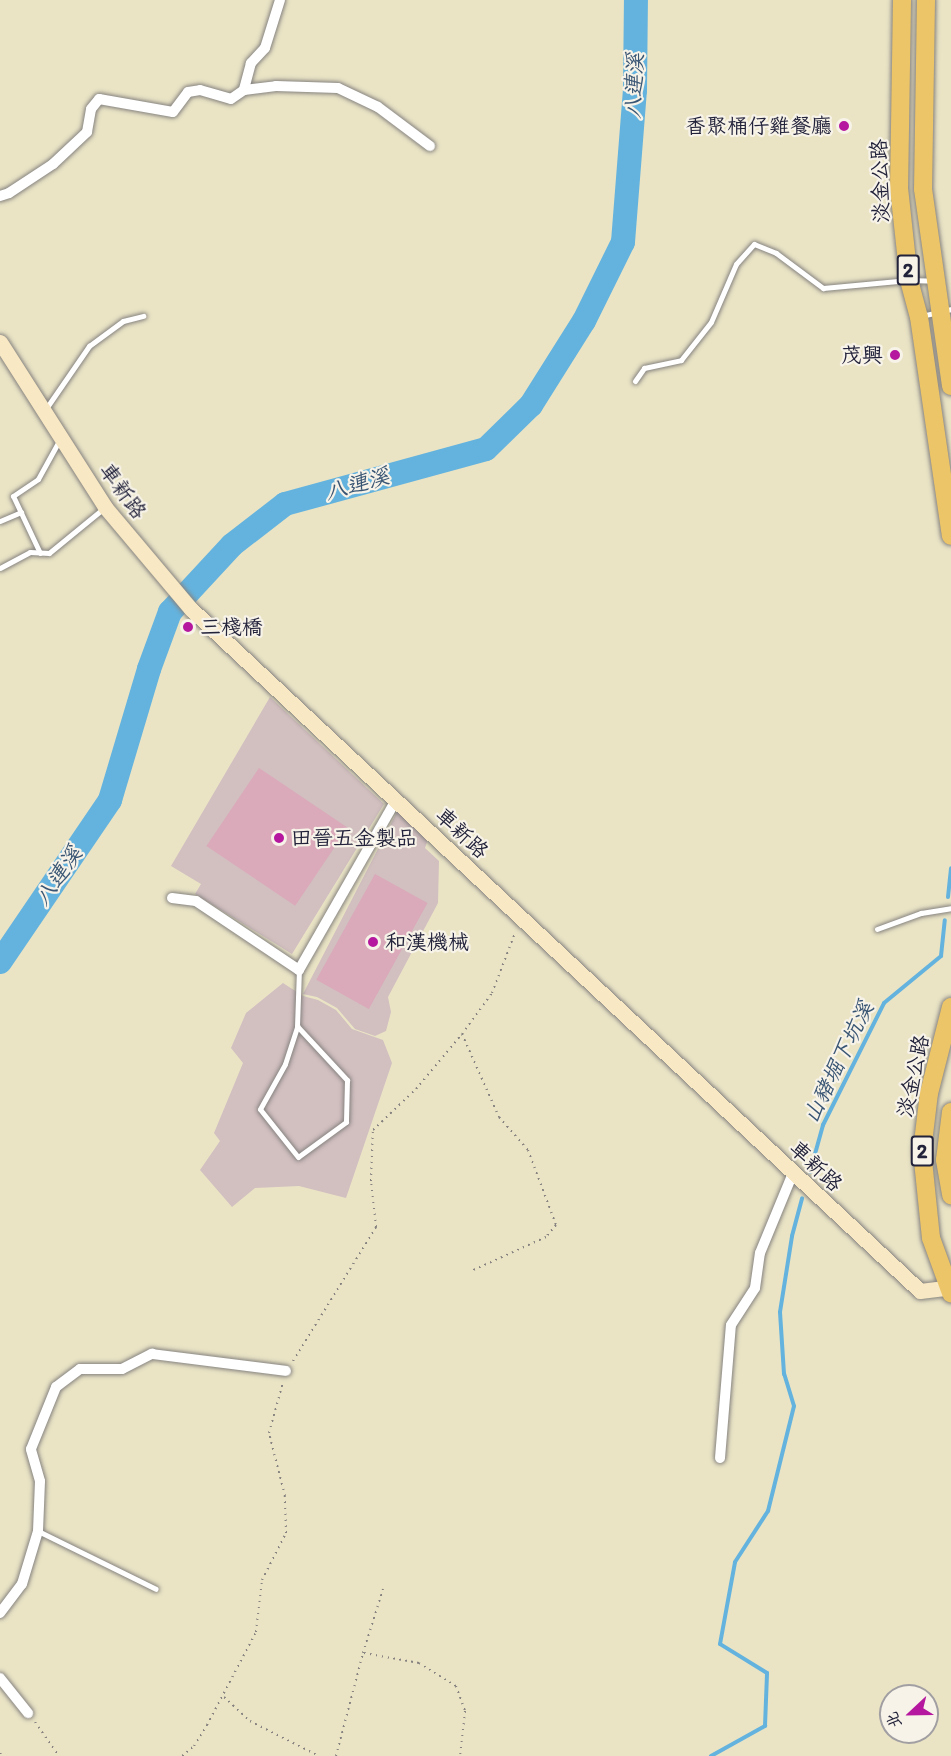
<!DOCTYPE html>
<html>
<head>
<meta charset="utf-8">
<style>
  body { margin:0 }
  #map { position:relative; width:951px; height:1756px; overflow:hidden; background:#eae4c5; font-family:Itim,"LXGW WenKai TC",sans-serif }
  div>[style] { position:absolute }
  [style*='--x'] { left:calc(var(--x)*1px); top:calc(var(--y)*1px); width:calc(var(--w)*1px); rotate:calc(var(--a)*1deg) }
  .industrial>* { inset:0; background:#d2bfc0 }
  .stream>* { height:4px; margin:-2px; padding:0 2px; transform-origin:2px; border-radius:2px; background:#64b3de }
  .river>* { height:24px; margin:-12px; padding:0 12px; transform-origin:12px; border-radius:12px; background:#64b3de }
  .building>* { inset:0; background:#daa9ba; transform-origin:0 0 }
  .path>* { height:2px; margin-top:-1px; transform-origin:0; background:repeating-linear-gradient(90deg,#868380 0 1.5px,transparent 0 6px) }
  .roads { filter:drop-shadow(0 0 2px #868380) drop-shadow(0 0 2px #868380) }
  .lane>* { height:5px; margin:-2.5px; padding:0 2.5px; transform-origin:2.5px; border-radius:2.5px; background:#fff }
  .street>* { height:10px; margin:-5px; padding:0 5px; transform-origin:5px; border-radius:5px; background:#fff }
  .secondary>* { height:15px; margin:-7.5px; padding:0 7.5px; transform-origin:7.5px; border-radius:7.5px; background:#f8e8c3 }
  .primary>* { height:18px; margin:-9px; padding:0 9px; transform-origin:9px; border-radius:9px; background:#edc569 }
  .dots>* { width:16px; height:16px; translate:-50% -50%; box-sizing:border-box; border:3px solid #f7f3e8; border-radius:50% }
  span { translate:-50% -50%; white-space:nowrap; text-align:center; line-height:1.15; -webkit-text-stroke:4.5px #f7f3e8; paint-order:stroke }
  .shield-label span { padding:2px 4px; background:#f7f3e8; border:2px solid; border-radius:4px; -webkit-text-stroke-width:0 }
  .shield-label { font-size:20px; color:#22223b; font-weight:700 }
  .poi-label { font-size:21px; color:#22223b }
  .right { translate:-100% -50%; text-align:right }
  .left { translate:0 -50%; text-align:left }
  .street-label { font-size:21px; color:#22223b }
  .water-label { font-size:22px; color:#395574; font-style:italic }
  .north { position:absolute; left:879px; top:1684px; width:60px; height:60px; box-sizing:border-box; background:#f7f3e8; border:2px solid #a29fa3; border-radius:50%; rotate:248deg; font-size:16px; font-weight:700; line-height:24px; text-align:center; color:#22223b }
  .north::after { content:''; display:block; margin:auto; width:21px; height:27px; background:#b5179e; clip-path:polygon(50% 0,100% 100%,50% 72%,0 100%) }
</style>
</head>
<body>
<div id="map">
  <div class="industrial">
    <div style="clip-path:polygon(270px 697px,384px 804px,292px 954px,195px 894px,201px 884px,171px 866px)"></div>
    <div style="clip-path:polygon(397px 812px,428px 839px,425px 848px,439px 861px,438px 903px,388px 997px,391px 1012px,386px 1031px,375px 1036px,355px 1029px,337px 1008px,317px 997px,303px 994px)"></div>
    <div style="clip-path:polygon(283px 983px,303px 996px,318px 1000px,336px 1010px,352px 1029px,383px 1040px,392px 1063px,346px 1198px,299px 1186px,255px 1188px,232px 1207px,200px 1170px,220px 1141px,214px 1133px,243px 1063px,231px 1048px,246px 1013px)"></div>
  </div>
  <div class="stream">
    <div style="--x:948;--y:897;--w:29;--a:-84"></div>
    <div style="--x:810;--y:1172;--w:49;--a:-74.5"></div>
    <div style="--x:823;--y:1125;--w:136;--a:-63.4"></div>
    <div style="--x:884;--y:1003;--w:74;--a:-39.5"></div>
    <div style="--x:941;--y:956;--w:36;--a:-84"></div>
    <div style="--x:711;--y:1756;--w:62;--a:-29.1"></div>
    <div style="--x:765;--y:1726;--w:53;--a:-87.8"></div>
    <div style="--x:767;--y:1673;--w:55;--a:-148.3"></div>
    <div style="--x:720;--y:1644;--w:83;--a:-79.6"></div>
    <div style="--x:735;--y:1562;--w:61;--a:-57.1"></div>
    <div style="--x:768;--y:1511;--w:108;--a:-76.1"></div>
    <div style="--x:794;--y:1406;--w:34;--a:-107"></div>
    <div style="--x:784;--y:1374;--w:62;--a:-93.7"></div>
    <div style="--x:780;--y:1312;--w:77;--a:-81"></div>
    <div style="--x:792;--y:1236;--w:39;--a:-75"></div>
  </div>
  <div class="river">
    <div style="--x:0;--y:962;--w:196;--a:-55.8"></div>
    <div style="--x:110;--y:800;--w:137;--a:-73.4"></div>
    <div style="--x:149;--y:669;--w:61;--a:-69.8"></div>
    <div style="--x:170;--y:612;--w:91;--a:-47.2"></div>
    <div style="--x:232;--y:545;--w:67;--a:-37.7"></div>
    <div style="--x:285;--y:504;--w:208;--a:-15.3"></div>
    <div style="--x:486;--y:449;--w:63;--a:-44.4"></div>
    <div style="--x:531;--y:405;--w:99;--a:-57.8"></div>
    <div style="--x:584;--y:321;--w:88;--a:-63.7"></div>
    <div style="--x:623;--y:242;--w:152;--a:-85.5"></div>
    <div style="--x:635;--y:90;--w:90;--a:-89.4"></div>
  </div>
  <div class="building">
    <div style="left:259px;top:768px;width:107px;height:94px;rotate:34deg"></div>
    <div style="left:375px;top:874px;width:60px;height:121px;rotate:29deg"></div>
  </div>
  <div class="path">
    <div style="--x:462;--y:1034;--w:91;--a:66"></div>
    <div style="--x:499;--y:1117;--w:44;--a:48.7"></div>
    <div style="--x:528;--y:1150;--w:80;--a:69.5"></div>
    <div style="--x:556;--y:1225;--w:16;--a:130"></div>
    <div style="--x:546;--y:1237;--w:82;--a:155.6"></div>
    <div style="--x:293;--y:1361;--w:158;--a:-58.2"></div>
    <div style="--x:376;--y:1227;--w:46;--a:-96.2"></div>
    <div style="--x:371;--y:1181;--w:51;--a:-87.8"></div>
    <div style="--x:373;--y:1130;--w:59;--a:-43.6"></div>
    <div style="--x:416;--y:1089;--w:72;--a:-50.1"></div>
    <div style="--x:462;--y:1034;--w:51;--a:-53.8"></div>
    <div style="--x:492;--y:993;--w:64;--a:-69"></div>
    <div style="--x:364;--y:1653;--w:56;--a:10.3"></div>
    <div style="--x:419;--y:1663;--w:44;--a:31.9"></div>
    <div style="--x:456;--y:1686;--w:27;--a:70"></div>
    <div style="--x:465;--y:1711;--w:45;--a:96.3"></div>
    <div style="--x:224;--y:1697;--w:35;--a:43"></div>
    <div style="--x:250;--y:1721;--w:77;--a:26.9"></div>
    <div style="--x:35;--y:1722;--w:42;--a:54.8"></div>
    <div style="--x:0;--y:1753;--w:4;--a:56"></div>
    <div style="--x:182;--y:1756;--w:16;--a:-40"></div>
    <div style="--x:194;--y:1746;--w:25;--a:-58"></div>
    <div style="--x:207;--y:1725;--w:105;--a:-62.2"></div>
    <div style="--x:256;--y:1632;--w:52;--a:-83.4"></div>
    <div style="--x:262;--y:1580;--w:53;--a:-62.9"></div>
    <div style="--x:286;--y:1533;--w:37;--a:-92"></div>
    <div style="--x:285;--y:1496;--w:65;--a:-104.3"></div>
    <div style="--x:269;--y:1433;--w:53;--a:-74.6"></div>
    <div style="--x:336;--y:1756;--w:106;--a:-75.3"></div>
    <div style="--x:363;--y:1653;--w:67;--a:-72.6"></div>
  </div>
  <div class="roads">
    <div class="lane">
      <div style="--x:921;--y:316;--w:31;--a:-13"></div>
      <div style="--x:635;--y:381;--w:16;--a:-55"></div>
      <div style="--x:644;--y:368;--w:38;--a:-12"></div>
      <div style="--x:681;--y:360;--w:48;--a:-51.7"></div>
      <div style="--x:711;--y:322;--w:63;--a:-66.7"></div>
      <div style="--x:736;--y:264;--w:27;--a:-48"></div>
      <div style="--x:754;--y:244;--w:24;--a:22"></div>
      <div style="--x:776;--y:253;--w:59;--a:36.7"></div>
      <div style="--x:823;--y:288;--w:86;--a:-5.3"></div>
      <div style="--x:909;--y:280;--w:25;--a:2"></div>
      <div style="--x:45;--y:410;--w:78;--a:-55.5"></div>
      <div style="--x:89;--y:346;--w:42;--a:-36.3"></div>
      <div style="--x:123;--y:321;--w:21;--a:-14"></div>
      <div style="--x:0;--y:521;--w:23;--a:-23"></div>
      <div style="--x:40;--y:553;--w:63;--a:-115.3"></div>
      <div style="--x:13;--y:496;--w:30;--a:-34"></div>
      <div style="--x:38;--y:479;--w:46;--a:-61.2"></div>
      <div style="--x:0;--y:568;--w:34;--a:-28"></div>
      <div style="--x:30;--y:552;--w:19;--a:3"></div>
      <div style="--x:49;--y:553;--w:71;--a:-39.3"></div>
      <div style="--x:877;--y:929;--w:47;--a:-20"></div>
      <div style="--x:921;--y:913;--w:30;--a:-9"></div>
      <div style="--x:297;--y:1026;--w:74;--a:47.2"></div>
      <div style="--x:347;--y:1080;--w:42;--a:91.4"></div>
      <div style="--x:346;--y:1122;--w:59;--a:143.9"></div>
      <div style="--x:298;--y:1157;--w:61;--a:-128.4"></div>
      <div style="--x:260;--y:1109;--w:51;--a:-60.9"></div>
      <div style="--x:285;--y:1064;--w:40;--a:-72"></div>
      <div style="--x:297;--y:1026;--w:56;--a:-88"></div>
      <div style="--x:38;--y:1531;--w:131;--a:26.2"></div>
    </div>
    <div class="street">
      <div style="--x:280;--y:0;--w:50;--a:107.4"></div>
      <div style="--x:265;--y:48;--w:21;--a:133"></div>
      <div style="--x:251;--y:63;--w:28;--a:105"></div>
      <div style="--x:244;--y:90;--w:32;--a:-7"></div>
      <div style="--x:276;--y:86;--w:62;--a:1.8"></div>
      <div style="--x:338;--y:88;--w:44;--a:25.4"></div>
      <div style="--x:378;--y:107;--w:65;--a:36.9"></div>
      <div style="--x:0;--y:196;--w:9;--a:-18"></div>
      <div style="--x:9;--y:193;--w:53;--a:-33.4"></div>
      <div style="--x:53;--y:164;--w:47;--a:-43.3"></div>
      <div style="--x:87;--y:132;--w:23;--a:-80"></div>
      <div style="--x:91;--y:109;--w:13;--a:-51"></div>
      <div style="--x:99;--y:99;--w:75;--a:10"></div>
      <div style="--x:173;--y:112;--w:25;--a:-53"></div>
      <div style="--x:188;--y:92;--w:12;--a:-9"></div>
      <div style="--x:200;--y:90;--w:32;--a:16"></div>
      <div style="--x:231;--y:99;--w:16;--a:-35"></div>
      <div style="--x:172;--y:898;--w:24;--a:7"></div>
      <div style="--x:196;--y:901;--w:124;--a:33.8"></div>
      <div style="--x:299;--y:970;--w:196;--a:-60.3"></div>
      <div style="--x:720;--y:1458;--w:133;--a:-85.3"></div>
      <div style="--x:731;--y:1325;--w:44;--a:-57"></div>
      <div style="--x:755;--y:1288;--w:35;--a:-82"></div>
      <div style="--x:760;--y:1253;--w:87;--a:-67.6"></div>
      <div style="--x:0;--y:1613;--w:36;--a:-53"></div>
      <div style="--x:22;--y:1584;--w:55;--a:-73.2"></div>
      <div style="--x:38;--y:1531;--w:50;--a:-87.7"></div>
      <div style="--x:40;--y:1481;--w:33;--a:-106"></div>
      <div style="--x:31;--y:1449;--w:67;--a:-68"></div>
      <div style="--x:56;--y:1387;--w:30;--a:-37"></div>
      <div style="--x:80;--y:1369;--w:42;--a:0"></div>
      <div style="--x:122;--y:1369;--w:34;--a:-27"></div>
      <div style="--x:152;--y:1354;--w:135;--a:7.2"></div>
      <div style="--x:0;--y:1678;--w:45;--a:51.3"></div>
    </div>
    <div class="secondary">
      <div style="--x:0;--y:342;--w:196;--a:57.5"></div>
      <div style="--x:105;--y:507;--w:133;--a:49.9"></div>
      <div style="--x:191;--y:609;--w:998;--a:43.09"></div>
      <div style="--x:920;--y:1291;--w:31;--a:-7"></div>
    </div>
    <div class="primary">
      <div style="--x:902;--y:0;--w:188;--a:90.9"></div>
      <div style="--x:899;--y:188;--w:93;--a:83.8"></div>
      <div style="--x:909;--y:280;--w:38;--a:75"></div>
      <div style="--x:919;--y:317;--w:221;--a:81.7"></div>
      <div style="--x:926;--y:0;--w:189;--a:90.9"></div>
      <div style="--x:923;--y:189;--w:199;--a:81.9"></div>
      <div style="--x:951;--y:1007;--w:89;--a:104.3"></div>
      <div style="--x:929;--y:1093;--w:58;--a:96.9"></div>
      <div style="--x:922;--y:1151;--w:87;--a:84.1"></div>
      <div style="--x:931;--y:1238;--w:59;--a:70"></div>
      <div style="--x:951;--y:1112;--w:48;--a:97.1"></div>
      <div style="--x:945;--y:1160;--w:36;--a:80"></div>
    </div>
  </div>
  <div class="dots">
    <div style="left:844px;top:126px;background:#b5179e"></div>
    <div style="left:895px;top:355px;background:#b5179e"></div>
    <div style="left:188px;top:627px;background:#b5179e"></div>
    <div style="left:279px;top:838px;background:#b5179e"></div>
    <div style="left:373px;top:942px;background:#b5179e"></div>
  </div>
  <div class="shield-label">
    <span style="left:908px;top:270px">2</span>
    <span style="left:922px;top:1151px">2</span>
  </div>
  <div class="poi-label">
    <span class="right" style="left:832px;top:126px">香聚桶仔雞餐廳</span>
    <span class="right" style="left:883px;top:355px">茂興</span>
    <span class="left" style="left:200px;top:627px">三棧橋</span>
    <span class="left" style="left:291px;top:838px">田晉五金製品</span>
    <span class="left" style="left:385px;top:942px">和漢機械</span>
  </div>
  <div class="street-label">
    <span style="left:880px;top:181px;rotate:-92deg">淡金公路</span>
    <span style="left:123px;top:491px;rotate:54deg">車新路</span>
    <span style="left:462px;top:833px;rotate:43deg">車新路</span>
    <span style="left:913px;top:1076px;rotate:-78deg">淡金公路</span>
    <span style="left:816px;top:1166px;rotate:43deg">車新路</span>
  </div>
  <div class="water-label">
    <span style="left:634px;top:86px;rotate:-88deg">八連溪</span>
    <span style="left:357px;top:484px;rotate:-16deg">八連溪</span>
    <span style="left:58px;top:876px;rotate:-56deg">八連溪</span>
    <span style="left:838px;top:1062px;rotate:-64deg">山豬堀下坑溪</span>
  </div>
  <div class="north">北</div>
</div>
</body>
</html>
